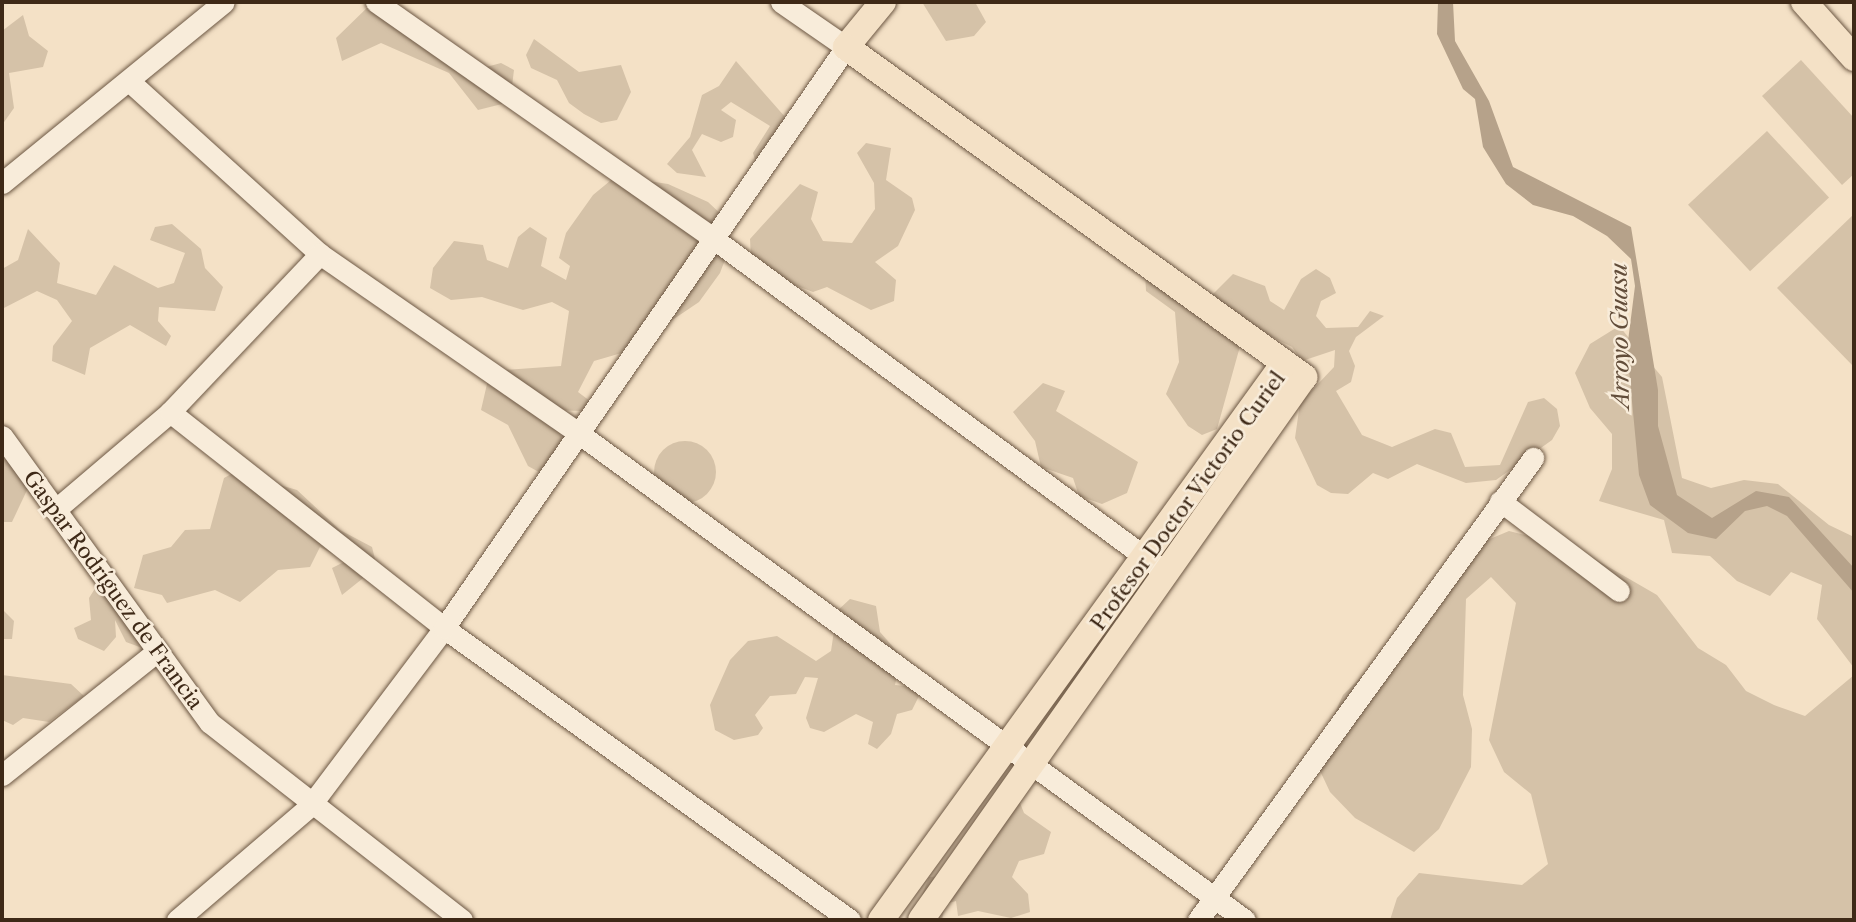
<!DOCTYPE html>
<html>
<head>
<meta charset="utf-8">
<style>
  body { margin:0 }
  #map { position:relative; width:1856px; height:922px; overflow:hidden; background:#f4e1c6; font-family:"Libre Caslon Text",serif }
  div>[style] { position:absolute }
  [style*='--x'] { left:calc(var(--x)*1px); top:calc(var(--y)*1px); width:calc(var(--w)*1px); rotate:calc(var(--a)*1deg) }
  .green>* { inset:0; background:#d5c2a8; transform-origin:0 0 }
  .round { border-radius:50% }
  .water>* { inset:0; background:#b6a28a }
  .roads { filter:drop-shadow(0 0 2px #6c5743) drop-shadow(0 0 2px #6c5743) }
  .minor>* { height:21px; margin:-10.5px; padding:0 10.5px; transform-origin:10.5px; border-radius:10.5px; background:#f8ecda }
  .major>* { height:26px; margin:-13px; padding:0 13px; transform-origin:13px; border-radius:13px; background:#f4e1c6 }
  span { translate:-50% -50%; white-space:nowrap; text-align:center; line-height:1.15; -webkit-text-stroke:5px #f8ecda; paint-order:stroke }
  .street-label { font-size:21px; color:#3e2917 }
  .water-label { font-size:23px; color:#624d3a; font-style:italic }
  .frame { position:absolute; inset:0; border:4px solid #3e2917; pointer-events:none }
</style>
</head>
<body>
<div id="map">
  <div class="green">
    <div style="clip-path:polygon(373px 2px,475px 70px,501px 63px,514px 70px,510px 102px,478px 110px,449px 73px,381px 43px,342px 61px,336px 38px)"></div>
    <div style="clip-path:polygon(922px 2px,975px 2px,986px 22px,974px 36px,946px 41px)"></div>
    <div style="clip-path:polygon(23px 15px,29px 36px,48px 51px,43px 67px,9px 73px,14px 108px,2px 125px,2px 31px)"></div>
    <div style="clip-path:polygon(534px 39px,579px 72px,621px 65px,631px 92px,617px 120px,601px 123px,584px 114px,569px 103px,557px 80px,531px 68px,526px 55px)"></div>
    <div style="clip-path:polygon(1801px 60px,1854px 118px,1854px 174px,1842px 185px,1762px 96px)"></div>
    <div style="clip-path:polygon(736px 61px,786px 118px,784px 161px,756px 163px,753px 153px,770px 126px,731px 102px,721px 110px,736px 120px,733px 137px,721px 142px,702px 134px,692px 150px,706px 177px,677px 173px,667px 164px,690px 137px,702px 95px,719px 86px)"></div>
    <div style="left:1767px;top:131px;width:91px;height:108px;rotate:47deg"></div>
    <div style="clip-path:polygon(866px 143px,891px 148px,886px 180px,912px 198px,915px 210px,898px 246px,875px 262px,896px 280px,894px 301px,871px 310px,827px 287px,813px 292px,779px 279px,751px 257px,750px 239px,800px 184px,818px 192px,811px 219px,823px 241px,852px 243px,875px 209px,874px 183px,857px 153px)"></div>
    <div style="clip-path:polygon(616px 176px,668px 184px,708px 202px,723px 216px,732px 241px,720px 273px,699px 302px,625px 352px,594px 361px,578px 392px,590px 401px,583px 411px,551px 410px,567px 451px,546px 476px,528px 466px,508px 425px,481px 410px,490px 371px,561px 366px,569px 311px,552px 302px,523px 310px,482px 297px,451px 300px,430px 288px,433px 268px,454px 241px,483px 245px,487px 260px,508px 268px,518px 237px,530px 227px,547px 238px,541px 266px,566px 280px,570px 266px,559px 258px,566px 233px,593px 195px)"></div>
    <div style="clip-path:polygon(1854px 214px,1854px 367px,1777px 288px)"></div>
    <div style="clip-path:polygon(172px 224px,201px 249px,205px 268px,223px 287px,215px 311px,159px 307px,158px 321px,171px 336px,166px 346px,130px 325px,90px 348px,85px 375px,52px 361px,53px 346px,72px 321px,57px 300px,37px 291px,2px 309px,2px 269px,18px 260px,28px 229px,60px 263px,57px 283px,96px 295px,114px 265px,158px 288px,174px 283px,185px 253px,150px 240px,155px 227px)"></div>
    <div style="clip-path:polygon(1316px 269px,1330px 278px,1336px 293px,1321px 301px,1316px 316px,1326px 328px,1358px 327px,1370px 311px,1384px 316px,1356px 337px,1349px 351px,1355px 366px,1351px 382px,1336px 391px,1362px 435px,1392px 447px,1435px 429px,1451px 433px,1465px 467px,1500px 465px,1528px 402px,1544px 398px,1557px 409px,1560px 426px,1552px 440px,1496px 480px,1466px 483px,1417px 464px,1388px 479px,1373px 473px,1348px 494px,1331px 493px,1317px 485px,1295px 438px,1300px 403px,1334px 367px,1335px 350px,1302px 361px,1292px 347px,1262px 332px,1244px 332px,1217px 429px,1202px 435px,1188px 426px,1166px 394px,1179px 362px,1175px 312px,1146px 291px,1145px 273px,1210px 297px,1233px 274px,1265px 286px,1270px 301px,1284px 310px,1301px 279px)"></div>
    <div style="clip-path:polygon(1619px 326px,1662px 377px,1682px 478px,1711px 488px,1744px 480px,1778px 484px,1829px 525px,1854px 537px,1854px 668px,1817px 619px,1822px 585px,1791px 572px,1770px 596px,1737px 581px,1710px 556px,1672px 553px,1664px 520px,1599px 501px,1612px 469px,1612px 434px,1590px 408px,1575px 373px,1590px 344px)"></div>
    <div style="clip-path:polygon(1043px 383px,1065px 391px,1056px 411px,1138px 462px,1127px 493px,1102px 504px,1079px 496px,1073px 478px,1041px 467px,1035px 441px,1013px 412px)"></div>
    <div style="clip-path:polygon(2px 438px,28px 488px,12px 522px,2px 522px)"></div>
    <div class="round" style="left:654px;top:441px;width:62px;height:62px"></div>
    <div style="clip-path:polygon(235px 472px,297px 490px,340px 530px,372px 547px,377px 567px,342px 595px,332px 568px,346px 561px,320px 547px,310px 567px,278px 570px,240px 602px,215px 590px,167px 603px,162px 595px,134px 588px,143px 555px,171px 547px,185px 530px,210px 529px,224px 478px)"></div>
    <div style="clip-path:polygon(1509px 531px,1574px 547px,1657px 595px,1698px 648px,1726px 665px,1746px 691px,1774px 705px,1805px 716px,1854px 675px,1854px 920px,1390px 920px,1397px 898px,1419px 873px,1522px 885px,1548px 864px,1531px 794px,1504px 772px,1489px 740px,1516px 603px,1491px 577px,1466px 599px,1463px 695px,1472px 729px,1471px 767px,1439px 829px,1414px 852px,1355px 818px,1330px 792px,1314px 758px,1343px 695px,1416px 622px,1478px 544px)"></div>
    <div style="clip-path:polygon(101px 579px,138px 605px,145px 649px,126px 642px,115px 620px,116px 637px,104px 651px,78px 639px,74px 628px,91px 620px,89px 598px)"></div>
    <div style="clip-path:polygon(850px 599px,876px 606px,880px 632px,901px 656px,895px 685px,914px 687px,919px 696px,912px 710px,897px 714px,891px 734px,877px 749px,868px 744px,873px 722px,856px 714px,824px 732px,810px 728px,806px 718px,818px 678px,805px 677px,796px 694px,770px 696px,755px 715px,763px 728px,758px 735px,734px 740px,715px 730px,710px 705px,730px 660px,748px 641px,777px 636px,816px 661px,831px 651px,837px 611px)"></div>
    <div style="clip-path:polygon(2px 609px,14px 621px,12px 639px,2px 639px)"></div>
    <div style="clip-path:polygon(2px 675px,71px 684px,84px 696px,49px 722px,23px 718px,13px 725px,2px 720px)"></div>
    <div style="clip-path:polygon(1018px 798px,1024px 813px,1051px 832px,1044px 854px,1019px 861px,1012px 877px,1028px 894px,1030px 912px,1011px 918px,978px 911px,958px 916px,956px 901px,945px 904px,942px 920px,926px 920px,916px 911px,929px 877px,970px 875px)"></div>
  </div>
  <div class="water">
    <div style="clip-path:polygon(1438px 2px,1453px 2px,1455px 41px,1489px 101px,1513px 167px,1631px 227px,1658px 390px,1658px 426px,1677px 495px,1712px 518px,1756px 491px,1789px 497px,1854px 568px,1854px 593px,1787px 516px,1767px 506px,1745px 511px,1716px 539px,1688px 533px,1650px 505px,1639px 475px,1627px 349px,1635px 286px,1631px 259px,1607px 236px,1573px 216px,1533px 205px,1506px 184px,1483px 147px,1475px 99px,1463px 89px,1437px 34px)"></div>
  </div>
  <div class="roads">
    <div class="minor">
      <div style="--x:376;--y:2;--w:413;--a:35"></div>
      <div style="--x:714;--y:239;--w:551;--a:36.43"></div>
      <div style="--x:129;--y:81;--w:258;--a:42.2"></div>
      <div style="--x:320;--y:254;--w:313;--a:34.7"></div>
      <div style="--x:577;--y:432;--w:827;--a:36.15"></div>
      <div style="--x:2;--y:183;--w:286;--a:-39.2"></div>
      <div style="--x:170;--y:412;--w:349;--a:38.2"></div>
      <div style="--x:444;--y:628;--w:500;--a:35.72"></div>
      <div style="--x:2;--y:436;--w:354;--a:54.1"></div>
      <div style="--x:210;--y:723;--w:320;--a:38"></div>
      <div style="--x:1500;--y:501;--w:149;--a:37.1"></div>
      <div style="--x:55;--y:510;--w:151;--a:-40.4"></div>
      <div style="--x:170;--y:412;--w:218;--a:-46.5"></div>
      <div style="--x:2;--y:775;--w:196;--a:-38.6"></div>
      <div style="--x:177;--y:920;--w:175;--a:-40.6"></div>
      <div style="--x:310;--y:806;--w:223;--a:-53"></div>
      <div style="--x:444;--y:628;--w:707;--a:-55.32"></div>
      <div style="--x:846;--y:47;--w:79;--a:-145.3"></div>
      <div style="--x:1198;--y:920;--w:571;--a:-54.05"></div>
    </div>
    <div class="major">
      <div style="--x:883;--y:2;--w:58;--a:129.4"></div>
      <div style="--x:846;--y:47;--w:565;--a:35.77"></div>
      <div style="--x:1304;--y:377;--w:664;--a:125.2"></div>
      <div style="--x:1804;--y:2;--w:75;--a:48.2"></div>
      <div style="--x:881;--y:920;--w:684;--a:-54.1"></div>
    </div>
  </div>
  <div class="street-label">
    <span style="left:1188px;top:501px;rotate:-54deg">Profesor Doctor Victorio Curiel</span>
    <span style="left:113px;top:590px;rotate:54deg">Gaspar Rodríguez de Francia</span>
  </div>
  <div class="water-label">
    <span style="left:1620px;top:336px;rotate:-91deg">Arroyo Guasu</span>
  </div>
  <div class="frame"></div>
</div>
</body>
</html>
